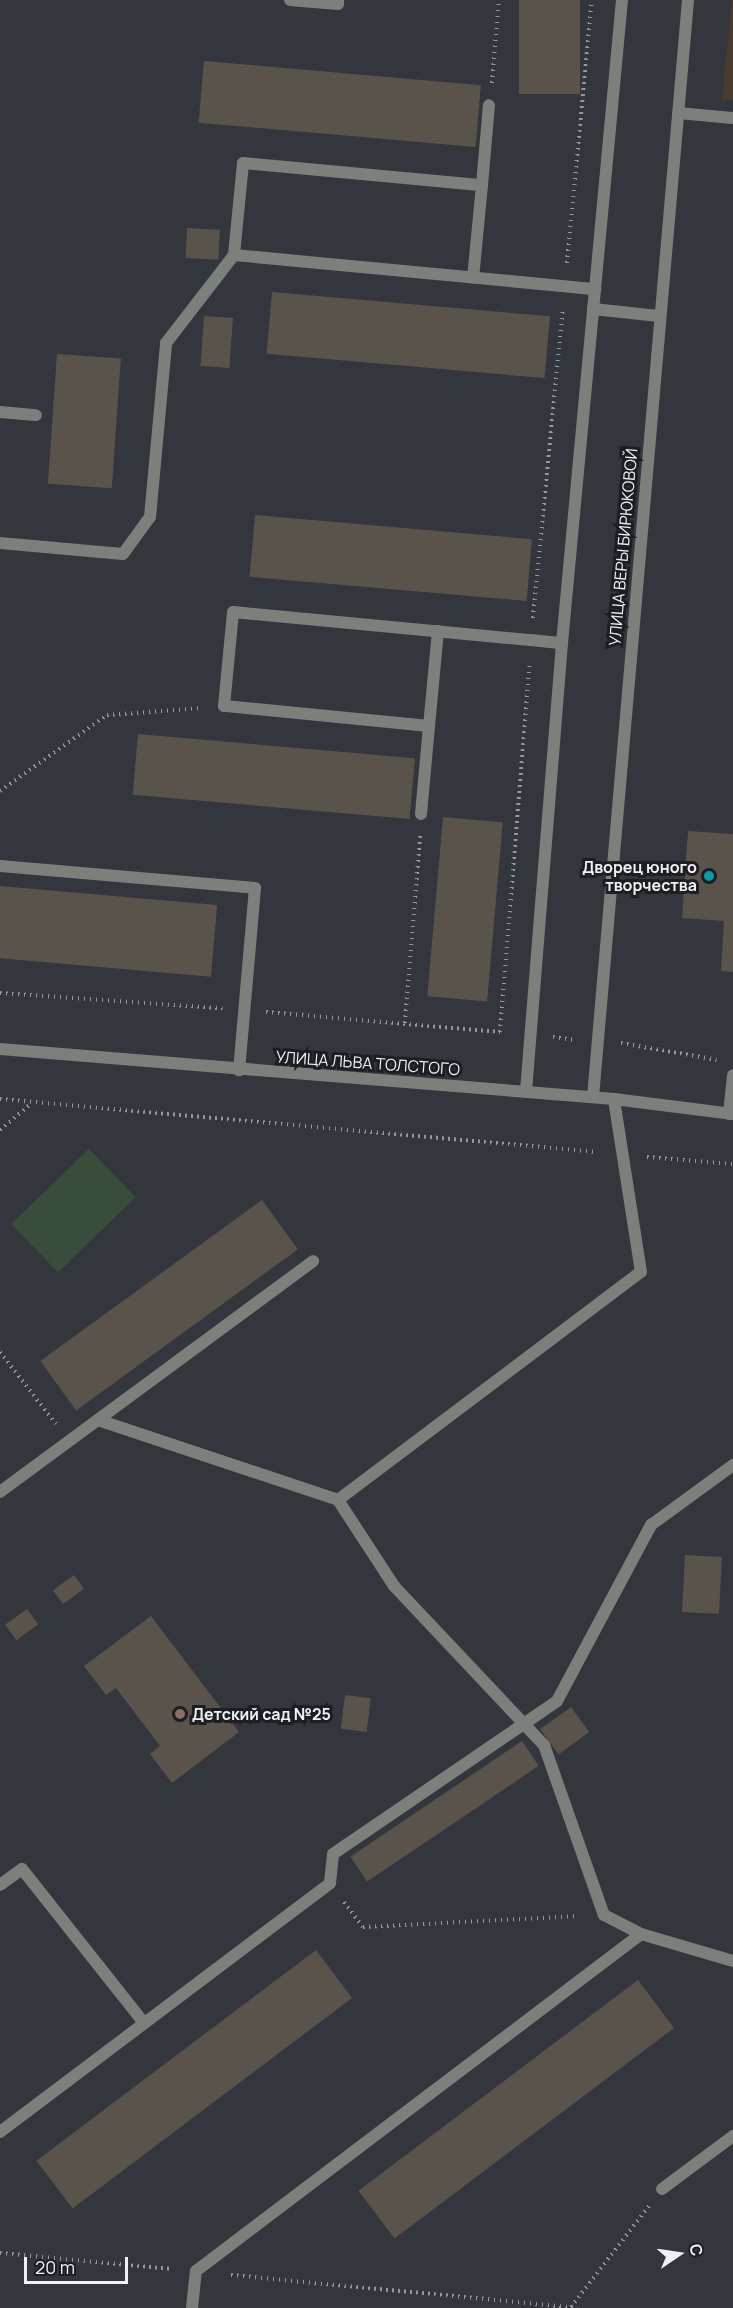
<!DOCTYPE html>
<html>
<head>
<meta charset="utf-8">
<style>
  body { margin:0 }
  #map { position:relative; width:733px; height:2308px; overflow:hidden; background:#34363e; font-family:Manrope,sans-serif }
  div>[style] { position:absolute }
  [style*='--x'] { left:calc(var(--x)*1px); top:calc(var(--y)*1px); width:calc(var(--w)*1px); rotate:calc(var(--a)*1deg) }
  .education>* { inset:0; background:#493b2d }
  .green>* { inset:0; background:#384e3a; transform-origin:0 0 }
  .building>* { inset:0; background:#59534b; transform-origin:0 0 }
  .path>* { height:4px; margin-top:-2px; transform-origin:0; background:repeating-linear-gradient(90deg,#95979e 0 1.5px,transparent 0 6px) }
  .service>* { height:12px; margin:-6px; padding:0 6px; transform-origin:6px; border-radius:6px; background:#7c807d }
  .tertiary>* { height:12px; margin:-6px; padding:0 6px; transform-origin:6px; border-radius:6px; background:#7c807d }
  .dots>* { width:16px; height:16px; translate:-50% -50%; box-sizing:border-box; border:3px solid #1d1e21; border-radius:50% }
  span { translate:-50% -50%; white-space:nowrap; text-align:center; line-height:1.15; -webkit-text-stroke:6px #1d1e21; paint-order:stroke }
  .street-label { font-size:16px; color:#eef0f5 }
  .poi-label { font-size:16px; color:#eef0f5; font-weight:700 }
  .right { translate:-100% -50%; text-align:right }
  .left { translate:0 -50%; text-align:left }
  .north { position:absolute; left:649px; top:2224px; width:60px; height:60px; -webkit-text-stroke:4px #1d1e21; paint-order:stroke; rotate:77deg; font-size:16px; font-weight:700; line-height:24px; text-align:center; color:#eef0f5 }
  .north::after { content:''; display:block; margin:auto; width:21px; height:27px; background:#eef0f5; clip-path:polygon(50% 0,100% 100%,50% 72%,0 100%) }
  .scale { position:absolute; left:24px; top:2257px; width:104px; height:27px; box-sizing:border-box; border:3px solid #eef0f5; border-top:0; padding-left:8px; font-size:18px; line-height:21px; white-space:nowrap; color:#eef0f5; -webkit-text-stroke:4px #1d1e21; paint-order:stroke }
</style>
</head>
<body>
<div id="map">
  <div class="education">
    <div style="clip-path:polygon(732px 0,733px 0,733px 100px,722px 99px)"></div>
  </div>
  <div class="green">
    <div style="left:89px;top:1149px;width:67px;height:108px;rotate:46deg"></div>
  </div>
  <div class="building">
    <div style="left:519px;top:0;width:61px;height:94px"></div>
    <div style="left:204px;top:61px;width:278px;height:62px;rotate:5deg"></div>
    <div style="left:187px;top:228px;width:33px;height:30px;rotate:3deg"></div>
    <div style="left:272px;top:292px;width:279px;height:62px;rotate:5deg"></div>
    <div style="left:204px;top:316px;width:29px;height:50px;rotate:4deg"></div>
    <div style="left:57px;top:354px;width:64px;height:130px;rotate:4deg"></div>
    <div style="left:255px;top:515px;width:278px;height:62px;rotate:5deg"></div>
    <div style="left:138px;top:734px;width:278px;height:61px;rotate:5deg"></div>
    <div style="left:443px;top:817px;width:60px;height:180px;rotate:5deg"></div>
    <div style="clip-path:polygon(688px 831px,733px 834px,733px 972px,721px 971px,724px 921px,682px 918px)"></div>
    <div style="left:0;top:886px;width:218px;height:72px;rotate:5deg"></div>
    <div style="left:262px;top:1200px;width:61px;height:274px;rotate:54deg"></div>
    <div style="left:685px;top:1555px;width:37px;height:57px;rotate:3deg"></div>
    <div style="left:74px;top:1575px;width:17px;height:26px;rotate:54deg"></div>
    <div style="left:27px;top:1609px;width:19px;height:27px;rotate:54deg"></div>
    <div style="clip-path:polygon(151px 1616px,239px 1732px,172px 1783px,150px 1754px,160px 1746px,116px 1688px,106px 1695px,84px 1666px)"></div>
    <div style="left:345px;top:1695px;width:26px;height:34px;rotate:7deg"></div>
    <div style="left:571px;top:1707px;width:31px;height:38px;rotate:54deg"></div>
    <div style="left:522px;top:1741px;width:30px;height:207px;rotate:56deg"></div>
    <div style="left:316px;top:1950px;width:60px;height:350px;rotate:53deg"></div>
    <div style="left:638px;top:1980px;width:60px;height:350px;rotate:53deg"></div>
  </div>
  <div class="path">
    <div style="--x:492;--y:83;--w:83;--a:-85.2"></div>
    <div style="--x:567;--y:263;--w:264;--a:-84.6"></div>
    <div style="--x:533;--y:618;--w:310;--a:-84.5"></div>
    <div style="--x:0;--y:791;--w:131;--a:-35.4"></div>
    <div style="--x:107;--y:715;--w:95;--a:-4.2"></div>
    <div style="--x:0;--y:993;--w:223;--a:3.9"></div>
    <div style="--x:266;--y:1012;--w:235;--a:4.9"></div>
    <div style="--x:405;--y:1023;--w:189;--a:-85.4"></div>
    <div style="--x:500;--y:1032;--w:371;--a:-85.4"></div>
    <div style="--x:553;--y:1037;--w:22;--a:8"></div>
    <div style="--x:621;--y:1043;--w:97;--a:10"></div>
    <div style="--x:0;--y:1099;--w:600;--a:5.06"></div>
    <div style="--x:0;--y:1130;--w:42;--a:-40.2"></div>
    <div style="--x:647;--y:1157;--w:86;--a:4.7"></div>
    <div style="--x:0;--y:1352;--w:91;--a:52.1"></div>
    <div style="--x:344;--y:1902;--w:31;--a:53"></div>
    <div style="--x:363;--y:1927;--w:216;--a:-2.9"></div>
    <div style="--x:0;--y:2253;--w:173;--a:5.3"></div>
    <div style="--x:231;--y:2275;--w:348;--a:5.4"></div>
    <div style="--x:571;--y:2307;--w:128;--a:-52.3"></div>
  </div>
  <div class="service">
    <div style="--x:290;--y:0;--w:48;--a:4.8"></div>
    <div style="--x:338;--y:4;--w:4;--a:-90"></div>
    <div style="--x:678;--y:113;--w:55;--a:5.2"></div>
    <div style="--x:482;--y:185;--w:80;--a:-85"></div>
    <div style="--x:234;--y:255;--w:363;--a:5.4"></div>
    <div style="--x:0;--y:412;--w:36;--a:5"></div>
    <div style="--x:0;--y:543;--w:123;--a:5.1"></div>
    <div style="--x:123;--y:554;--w:46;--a:-53.9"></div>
    <div style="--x:150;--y:517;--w:175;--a:-84.7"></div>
    <div style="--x:166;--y:343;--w:111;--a:-52.3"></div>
    <div style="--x:234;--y:255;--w:92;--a:-84.4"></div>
    <div style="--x:243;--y:163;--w:240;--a:5.3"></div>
    <div style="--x:482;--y:185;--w:93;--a:95.5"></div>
    <div style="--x:438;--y:631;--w:95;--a:95.4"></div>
    <div style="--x:429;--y:726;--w:206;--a:-174.4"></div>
    <div style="--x:224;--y:706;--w:94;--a:-84.5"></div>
    <div style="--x:233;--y:612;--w:299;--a:5.4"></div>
    <div style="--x:531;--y:640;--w:31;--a:6"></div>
    <div style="--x:421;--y:814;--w:88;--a:-84.8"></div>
    <div style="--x:0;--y:866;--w:256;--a:4.9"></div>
    <div style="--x:255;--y:888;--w:183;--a:95"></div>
    <div style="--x:729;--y:1114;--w:39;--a:-84"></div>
    <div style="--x:98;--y:1420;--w:253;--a:18.4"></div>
    <div style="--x:338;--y:1500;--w:103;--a:56.9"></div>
    <div style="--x:394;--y:1586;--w:219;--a:46.7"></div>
    <div style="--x:544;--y:1745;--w:180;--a:70.6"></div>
    <div style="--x:604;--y:1915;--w:42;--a:27.2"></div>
    <div style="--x:0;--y:1492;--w:389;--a:-36.4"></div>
    <div style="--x:338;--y:1500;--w:379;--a:-37"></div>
    <div style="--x:641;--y:1272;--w:175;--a:-98.9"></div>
    <div style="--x:0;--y:1885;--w:27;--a:-36"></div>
    <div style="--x:22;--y:1869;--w:196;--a:51.6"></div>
    <div style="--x:0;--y:2132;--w:413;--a:-37"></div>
    <div style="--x:330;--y:1883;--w:29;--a:-84"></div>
    <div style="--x:333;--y:1854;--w:271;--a:-34.3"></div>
    <div style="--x:557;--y:1701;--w:200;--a:-61.9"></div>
    <div style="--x:651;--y:1525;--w:102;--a:-36.2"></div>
    <div style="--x:662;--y:2189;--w:89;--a:-36.7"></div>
    <div style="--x:192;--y:2308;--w:37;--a:-84"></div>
    <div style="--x:196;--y:2271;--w:558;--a:-37.14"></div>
    <div style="--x:641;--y:1934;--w:96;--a:16.4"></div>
  </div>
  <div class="tertiary">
    <div style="--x:593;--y:309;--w:66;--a:6.1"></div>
    <div style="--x:0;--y:1049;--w:616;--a:4.66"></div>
    <div style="--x:614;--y:1099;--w:120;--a:7.2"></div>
    <div style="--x:526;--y:1091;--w:449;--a:-85.4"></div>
    <div style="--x:562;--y:643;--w:646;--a:-84.67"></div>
    <div style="--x:593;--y:1097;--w:1101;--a:-85.05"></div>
  </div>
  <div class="dots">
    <div style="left:709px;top:876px;background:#0f9aa8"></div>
    <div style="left:180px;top:1714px;background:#8d6e63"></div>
  </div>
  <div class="street-label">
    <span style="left:623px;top:547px;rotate:-85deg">УЛИЦА ВЕРЫ БИРЮКОВОЙ</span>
    <span style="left:368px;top:1063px;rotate:4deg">УЛИЦА ЛЬВА ТОЛСТОГО</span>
  </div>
  <div class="poi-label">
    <span class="right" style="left:697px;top:876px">Дворец юного<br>творчества</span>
    <span class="left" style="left:192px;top:1714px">Детский сад №25</span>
  </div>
  <div class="north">С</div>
  <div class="scale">20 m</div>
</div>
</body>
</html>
